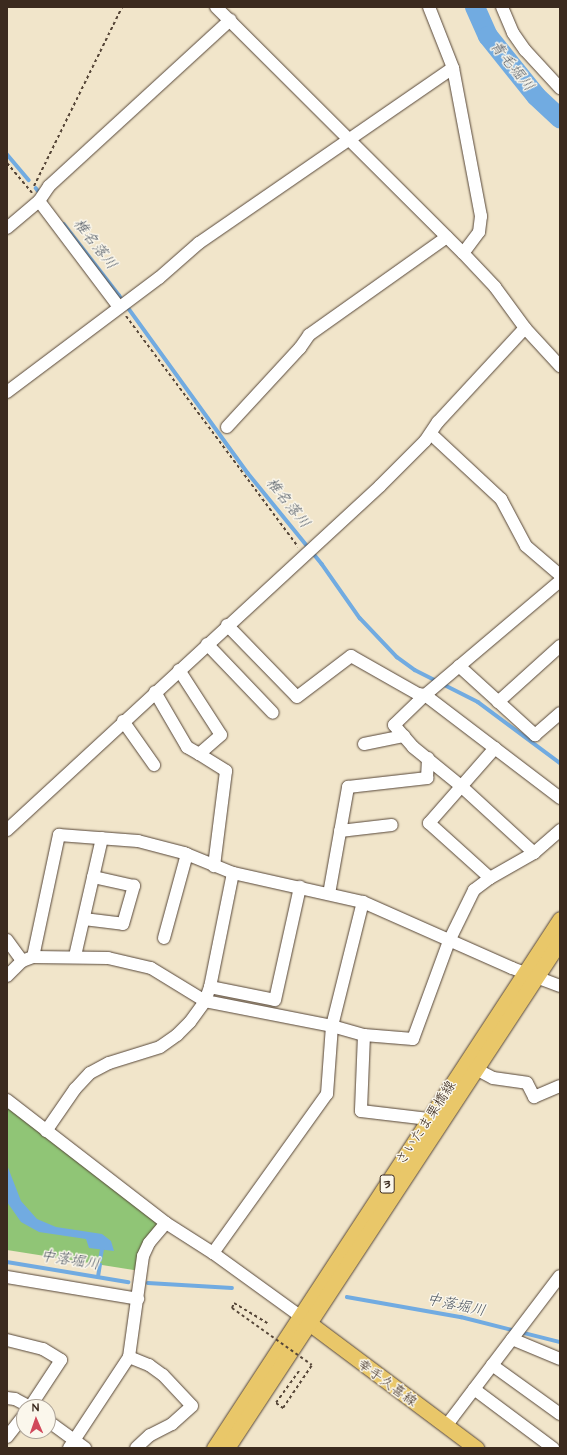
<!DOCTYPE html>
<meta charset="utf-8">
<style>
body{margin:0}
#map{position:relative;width:567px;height:1455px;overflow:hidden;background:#f1e5ca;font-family:"Architects Daughter","Klee One",sans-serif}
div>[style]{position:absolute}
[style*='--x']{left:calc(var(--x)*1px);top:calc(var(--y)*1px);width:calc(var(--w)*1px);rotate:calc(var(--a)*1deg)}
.green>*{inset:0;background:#90c576}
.water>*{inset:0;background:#71abe1}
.stream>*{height:3.5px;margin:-1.75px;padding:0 1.75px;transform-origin:1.75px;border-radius:1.75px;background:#71abe1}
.river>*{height:20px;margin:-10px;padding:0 10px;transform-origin:10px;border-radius:10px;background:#71abe1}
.path>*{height:2px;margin-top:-1px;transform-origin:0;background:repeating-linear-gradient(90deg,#564638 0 3px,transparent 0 6px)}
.roads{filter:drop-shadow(0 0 1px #564638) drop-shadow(0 0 1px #564638)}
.minor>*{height:12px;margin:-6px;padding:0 6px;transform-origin:6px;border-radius:6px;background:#fff}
.major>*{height:15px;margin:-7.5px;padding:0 7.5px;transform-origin:7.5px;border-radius:7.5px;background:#e9c769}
.path-bridge>*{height:2px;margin-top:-1px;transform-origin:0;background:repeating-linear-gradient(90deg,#564638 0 3px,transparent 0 6px)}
span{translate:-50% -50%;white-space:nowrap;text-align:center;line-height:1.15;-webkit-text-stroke:3px #fbf7ec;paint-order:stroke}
.shield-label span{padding:1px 3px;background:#fbf7ec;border:1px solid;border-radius:3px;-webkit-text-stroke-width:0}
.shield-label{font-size:13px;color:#3b2a1e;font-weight:700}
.street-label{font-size:14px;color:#3b2a1e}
.water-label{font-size:15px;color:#4e5762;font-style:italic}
.frame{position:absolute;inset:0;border:8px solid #3b2a1e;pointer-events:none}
.north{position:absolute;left:16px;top:1399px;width:40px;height:40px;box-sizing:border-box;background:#fbf7ec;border:1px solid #aea59a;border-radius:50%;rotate:358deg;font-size:11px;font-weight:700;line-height:16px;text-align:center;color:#3b2a1e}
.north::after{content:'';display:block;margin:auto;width:14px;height:18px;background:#d1495b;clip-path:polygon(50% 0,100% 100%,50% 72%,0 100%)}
</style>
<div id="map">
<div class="green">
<div style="clip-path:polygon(7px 1100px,166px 1223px,140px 1271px,7px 1250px)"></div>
</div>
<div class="water">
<div style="clip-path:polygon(7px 1165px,21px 1201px,37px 1219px,56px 1227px,102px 1234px,111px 1241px,114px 1251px,89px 1248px,86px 1239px,39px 1232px,21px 1222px,7px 1202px)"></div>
</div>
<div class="stream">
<div style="--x:7;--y:154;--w:34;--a:50"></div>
<div style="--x:36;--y:188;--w:5;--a:53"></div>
<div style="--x:64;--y:224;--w:90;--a:52.2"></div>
<div style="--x:119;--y:295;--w:220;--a:54.1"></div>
<div style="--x:248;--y:473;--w:117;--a:50.9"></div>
<div style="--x:322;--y:564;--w:66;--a:54.9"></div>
<div style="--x:360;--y:618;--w:54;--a:46.5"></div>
<div style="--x:397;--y:657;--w:22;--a:36"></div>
<div style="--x:415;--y:670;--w:71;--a:26.9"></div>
<div style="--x:478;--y:702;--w:102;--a:36.6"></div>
<div style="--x:100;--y:1260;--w:10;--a:-79"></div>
<div style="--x:7;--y:1262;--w:123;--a:9.4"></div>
<div style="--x:98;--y:1277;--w:12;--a:-81"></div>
<div style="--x:148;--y:1283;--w:84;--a:3.4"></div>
<div style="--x:347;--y:1297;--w:116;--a:10"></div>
<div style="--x:461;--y:1317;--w:102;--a:14.2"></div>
</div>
<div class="river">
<div style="--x:475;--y:7;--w:32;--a:66"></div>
<div style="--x:488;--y:36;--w:77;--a:51.3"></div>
<div style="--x:536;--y:96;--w:33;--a:43"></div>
</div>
<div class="path">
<div style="--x:7;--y:163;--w:39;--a:50"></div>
<div style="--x:34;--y:186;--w:199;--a:-63.8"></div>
<div style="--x:126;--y:316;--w:288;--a:53.3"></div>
<div style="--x:232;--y:1308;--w:5;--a:-68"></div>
<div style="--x:234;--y:1303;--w:39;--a:31"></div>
<div style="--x:299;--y:1371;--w:39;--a:126"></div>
<div style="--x:276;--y:1403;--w:9;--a:36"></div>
<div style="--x:283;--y:1408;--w:52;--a:-56"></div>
</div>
<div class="roads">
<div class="minor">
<div style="--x:216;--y:7;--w:349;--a:44.9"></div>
<div style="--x:463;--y:253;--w:47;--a:46.7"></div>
<div style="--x:495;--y:287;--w:51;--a:53.8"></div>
<div style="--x:525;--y:328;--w:52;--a:47.4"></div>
<div style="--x:429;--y:7;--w:66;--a:68.5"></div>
<div style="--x:453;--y:68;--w:151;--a:79.3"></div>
<div style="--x:481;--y:216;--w:16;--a:97"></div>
<div style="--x:479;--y:232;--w:26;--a:127"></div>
<div style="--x:502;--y:7;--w:28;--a:67"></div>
<div style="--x:513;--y:33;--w:21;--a:55"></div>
<div style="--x:525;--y:50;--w:52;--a:47.4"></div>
<div style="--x:39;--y:201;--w:133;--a:53"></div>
<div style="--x:7;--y:228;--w:42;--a:-40.2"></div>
<div style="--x:39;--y:201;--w:18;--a:-56"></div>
<div style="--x:49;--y:186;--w:246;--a:-42.5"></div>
<div style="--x:7;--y:392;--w:190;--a:-36.9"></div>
<div style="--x:159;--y:278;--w:53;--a:-41.2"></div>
<div style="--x:199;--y:243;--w:308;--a:-34.6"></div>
<div style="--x:227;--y:427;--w:108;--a:-47.3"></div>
<div style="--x:300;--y:348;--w:16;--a:-55"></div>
<div style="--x:309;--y:335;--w:169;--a:-35.4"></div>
<div style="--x:431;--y:434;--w:96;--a:42.9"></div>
<div style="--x:501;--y:499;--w:53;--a:62"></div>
<div style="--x:526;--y:546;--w:45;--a:40.5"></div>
<div style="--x:560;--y:581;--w:177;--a:139.8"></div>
<div style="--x:425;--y:695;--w:43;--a:135.9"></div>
<div style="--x:394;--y:725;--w:29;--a:49"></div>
<div style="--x:413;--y:747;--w:62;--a:39.1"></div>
<div style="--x:461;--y:786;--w:99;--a:42.5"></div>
<div style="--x:534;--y:853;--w:35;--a:-41"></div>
<div style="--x:227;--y:625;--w:100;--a:45.8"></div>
<div style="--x:297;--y:697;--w:68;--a:-37.2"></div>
<div style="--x:351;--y:656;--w:77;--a:29.6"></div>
<div style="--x:418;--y:694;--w:7;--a:8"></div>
<div style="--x:425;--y:695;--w:170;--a:37.3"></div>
<div style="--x:207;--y:644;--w:95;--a:46.3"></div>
<div style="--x:459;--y:666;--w:103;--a:42.2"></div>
<div style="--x:535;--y:735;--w:33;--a:-41"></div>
<div style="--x:179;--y:670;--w:77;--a:57.1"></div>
<div style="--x:221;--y:735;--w:29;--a:139"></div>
<div style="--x:199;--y:754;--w:32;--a:32"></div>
<div style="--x:226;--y:771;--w:96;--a:97.2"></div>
<div style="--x:155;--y:692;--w:64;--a:59.8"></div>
<div style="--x:187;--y:747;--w:14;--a:30"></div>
<div style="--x:498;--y:702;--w:84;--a:-42.1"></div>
<div style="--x:123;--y:721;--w:54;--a:54.8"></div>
<div style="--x:364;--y:744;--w:41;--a:-11.3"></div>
<div style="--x:495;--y:748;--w:100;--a:131.3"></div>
<div style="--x:429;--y:823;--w:82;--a:42"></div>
<div style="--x:490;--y:878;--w:51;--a:-29.6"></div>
<div style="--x:7;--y:830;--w:507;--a:-42.68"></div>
<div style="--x:380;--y:486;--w:64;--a:-45"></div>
<div style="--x:425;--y:441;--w:23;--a:-56"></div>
<div style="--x:438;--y:422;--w:128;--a:-47.2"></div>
<div style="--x:340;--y:831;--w:52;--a:-6.6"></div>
<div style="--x:329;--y:894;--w:109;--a:-79.9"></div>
<div style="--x:348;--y:787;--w:80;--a:-6.5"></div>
<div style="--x:427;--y:778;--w:20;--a:-87"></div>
<div style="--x:84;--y:919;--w:39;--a:7"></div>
<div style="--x:123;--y:924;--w:40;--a:-74"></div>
<div style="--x:134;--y:886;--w:42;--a:-167.6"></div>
<div style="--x:164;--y:938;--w:87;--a:-74.7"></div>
<div style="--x:7;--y:940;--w:26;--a:54"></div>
<div style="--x:75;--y:956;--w:121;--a:-77.1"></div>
<div style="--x:33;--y:957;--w:125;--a:-78"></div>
<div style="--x:59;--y:835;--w:79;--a:4.3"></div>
<div style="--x:138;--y:841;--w:48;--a:14.6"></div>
<div style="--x:184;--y:853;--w:53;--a:22.2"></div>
<div style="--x:233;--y:873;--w:133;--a:12.6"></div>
<div style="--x:363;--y:902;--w:163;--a:23.9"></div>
<div style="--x:512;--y:968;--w:51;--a:20.6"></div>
<div style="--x:7;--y:976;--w:21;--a:-45"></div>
<div style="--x:22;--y:961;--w:12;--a:-20"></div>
<div style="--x:33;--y:957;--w:75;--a:0.8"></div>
<div style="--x:108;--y:958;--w:44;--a:13.1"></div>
<div style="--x:151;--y:968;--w:63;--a:31.4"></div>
<div style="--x:205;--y:1001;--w:129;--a:11.1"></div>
<div style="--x:332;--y:1026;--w:33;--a:16"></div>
<div style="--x:364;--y:1035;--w:49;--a:4.7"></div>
<div style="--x:413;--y:1039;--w:104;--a:-69.8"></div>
<div style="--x:449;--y:941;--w:57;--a:-63.9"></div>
<div style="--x:474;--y:890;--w:20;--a:-37"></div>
<div style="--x:210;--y:987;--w:66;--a:11.3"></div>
<div style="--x:275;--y:1000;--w:116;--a:-77.5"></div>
<div style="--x:364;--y:1035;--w:76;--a:92.3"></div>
<div style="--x:361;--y:1111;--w:68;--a:6.7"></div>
<div style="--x:476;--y:1069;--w:19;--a:28"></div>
<div style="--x:493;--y:1078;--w:34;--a:8"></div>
<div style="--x:527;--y:1083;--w:16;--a:63"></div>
<div style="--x:534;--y:1097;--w:28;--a:-23"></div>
<div style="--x:7;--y:1100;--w:201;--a:37.7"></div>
<div style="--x:166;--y:1223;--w:56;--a:32.6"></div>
<div style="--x:213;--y:1253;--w:107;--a:35.9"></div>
<div style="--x:46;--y:1131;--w:51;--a:-55.4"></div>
<div style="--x:75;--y:1089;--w:22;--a:-47"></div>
<div style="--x:90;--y:1073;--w:21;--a:-28"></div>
<div style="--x:109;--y:1063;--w:53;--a:-17.4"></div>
<div style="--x:160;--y:1047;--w:21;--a:-35"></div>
<div style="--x:177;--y:1035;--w:18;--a:-45"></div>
<div style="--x:190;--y:1022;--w:26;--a:-54"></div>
<div style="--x:205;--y:1001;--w:15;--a:-70"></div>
<div style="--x:210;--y:987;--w:116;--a:-78.6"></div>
<div style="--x:213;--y:1253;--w:196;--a:-54.4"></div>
<div style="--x:327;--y:1094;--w:68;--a:-85.8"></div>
<div style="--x:332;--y:1026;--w:128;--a:-76"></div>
<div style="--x:7;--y:1277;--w:133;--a:9.5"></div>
<div style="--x:512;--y:1339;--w:52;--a:22.6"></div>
<div style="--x:7;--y:1340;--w:37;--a:14"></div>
<div style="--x:43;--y:1349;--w:21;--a:31"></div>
<div style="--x:61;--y:1360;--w:56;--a:123.4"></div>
<div style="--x:129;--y:1357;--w:22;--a:22"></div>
<div style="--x:149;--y:1365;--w:17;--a:36"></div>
<div style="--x:163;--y:1375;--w:42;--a:46.9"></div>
<div style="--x:192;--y:1406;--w:27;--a:138"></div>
<div style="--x:172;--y:1424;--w:25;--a:153"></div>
<div style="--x:150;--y:1435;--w:19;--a:137"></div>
<div style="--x:492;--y:1365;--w:84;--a:35.8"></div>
<div style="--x:474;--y:1389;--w:99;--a:36.8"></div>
<div style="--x:7;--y:1398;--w:8;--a:7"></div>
<div style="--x:15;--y:1399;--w:17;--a:28"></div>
<div style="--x:48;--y:1421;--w:46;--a:36.1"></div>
<div style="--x:446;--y:1426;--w:188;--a:-52.8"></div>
<div style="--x:7;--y:1437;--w:28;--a:-52"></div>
<div style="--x:69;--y:1448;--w:109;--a:-56.6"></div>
<div style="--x:129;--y:1357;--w:102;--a:-82.1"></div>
<div style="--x:143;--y:1256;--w:14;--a:-65"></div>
<div style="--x:149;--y:1243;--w:26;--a:-50"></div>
</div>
<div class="major">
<div style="--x:301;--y:1317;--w:219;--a:36.8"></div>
<div style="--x:214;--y:1448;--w:632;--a:-56.81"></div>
<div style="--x:227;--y:1448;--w:607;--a:-56.7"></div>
</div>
</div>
<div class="path-bridge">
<div style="--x:232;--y:1308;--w:98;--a:35.5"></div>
</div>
<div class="shield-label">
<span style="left:387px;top:1184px">3</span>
</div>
<div class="street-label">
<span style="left:426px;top:1123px;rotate:-57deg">さいたま栗橋線</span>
<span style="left:387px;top:1383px;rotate:36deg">幸手久喜線</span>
</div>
<div class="water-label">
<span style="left:512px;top:66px;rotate:51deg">青毛堀川</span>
<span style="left:95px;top:244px;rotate:52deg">椎名落川</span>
<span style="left:288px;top:503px;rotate:51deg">椎名落川</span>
<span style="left:70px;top:1260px;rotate:9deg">中落堀川</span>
<span style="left:456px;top:1305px;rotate:12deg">中落堀川</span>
</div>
<div class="frame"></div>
<div class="north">N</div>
</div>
